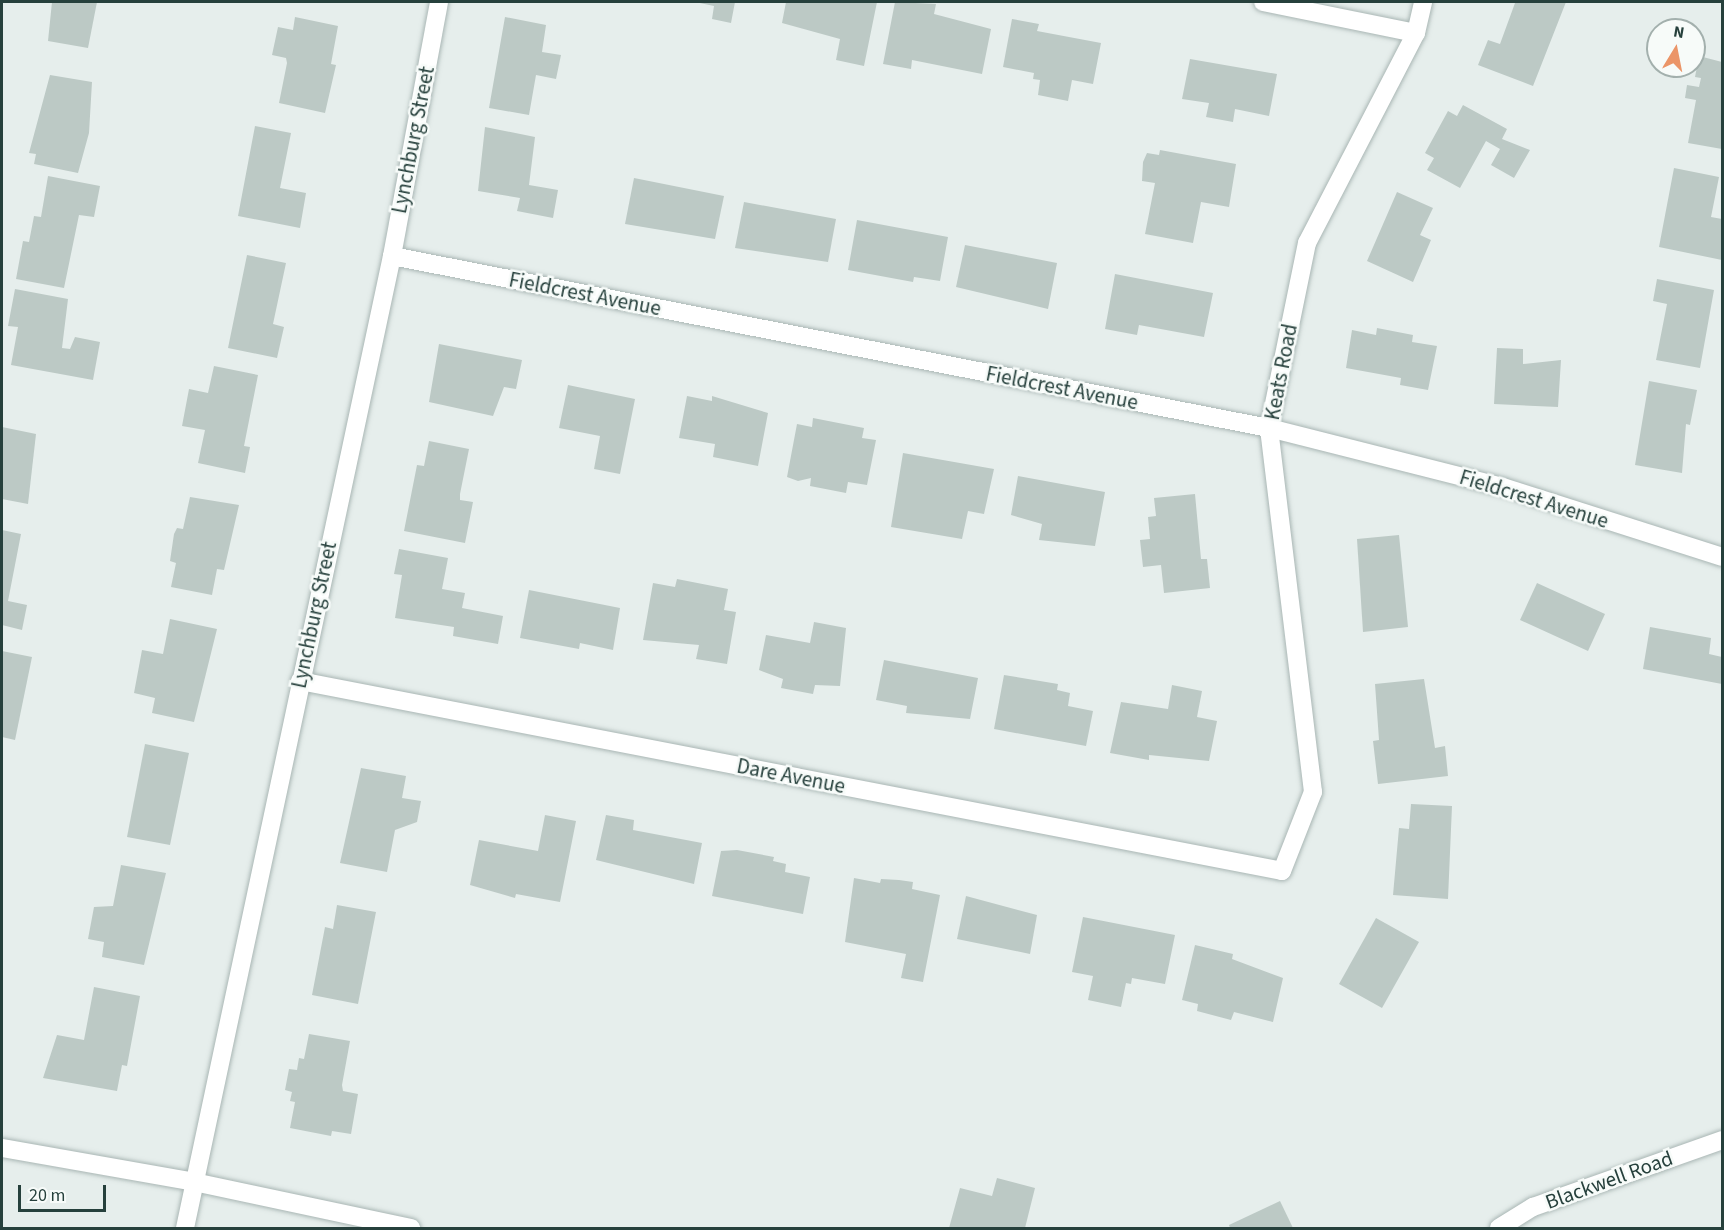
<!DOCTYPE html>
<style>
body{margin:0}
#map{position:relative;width:1724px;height:1230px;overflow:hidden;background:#e6eeec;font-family:"Source Sans 3",sans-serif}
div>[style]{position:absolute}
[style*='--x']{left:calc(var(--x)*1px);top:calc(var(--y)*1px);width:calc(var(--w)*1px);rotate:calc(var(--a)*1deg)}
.building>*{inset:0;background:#bcc9c5}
.roads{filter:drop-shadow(0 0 2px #a9b6b4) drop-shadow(0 0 2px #a9b6b4)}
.minor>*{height:18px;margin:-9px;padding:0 9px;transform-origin:9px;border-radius:9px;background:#fff}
.tertiary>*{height:18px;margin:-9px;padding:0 9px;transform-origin:9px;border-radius:9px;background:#fff}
span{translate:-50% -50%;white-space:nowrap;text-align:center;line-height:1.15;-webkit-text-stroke:5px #f7fbf9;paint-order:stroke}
.street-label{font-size:21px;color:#26403c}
.frame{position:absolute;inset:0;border:3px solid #26403c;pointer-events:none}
.north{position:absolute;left:1646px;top:18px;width:60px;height:60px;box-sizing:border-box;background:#f7fbf9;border:2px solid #a3b0ad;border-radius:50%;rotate:10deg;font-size:16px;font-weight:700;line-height:24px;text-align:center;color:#26403c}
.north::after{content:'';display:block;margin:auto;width:21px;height:27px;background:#eb9568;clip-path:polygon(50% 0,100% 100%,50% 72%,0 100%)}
.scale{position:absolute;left:18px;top:1185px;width:88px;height:27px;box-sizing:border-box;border:3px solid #26403c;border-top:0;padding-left:8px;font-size:18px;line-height:21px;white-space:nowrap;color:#26403c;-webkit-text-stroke:4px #f7fbf9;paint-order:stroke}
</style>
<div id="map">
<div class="building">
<div style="clip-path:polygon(52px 2px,97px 2px,88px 48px,48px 41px)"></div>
<div style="clip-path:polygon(695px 2px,735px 2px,731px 23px,712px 19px,714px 6px)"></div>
<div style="clip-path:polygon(786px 2px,877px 2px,864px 66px,836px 60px,840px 39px,782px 23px)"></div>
<div style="clip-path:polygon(895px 2px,936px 4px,934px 14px,991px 29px,982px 74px,912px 60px,911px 69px,883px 64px)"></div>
<div style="clip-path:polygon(1566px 2px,1533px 86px,1478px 65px,1488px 40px,1500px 44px,1515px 3px)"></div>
<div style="clip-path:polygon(295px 17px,338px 26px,331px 64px,336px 65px,325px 113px,279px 103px,287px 63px,286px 58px,272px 55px,278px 27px,293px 30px)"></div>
<div style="clip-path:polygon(505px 17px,546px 25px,542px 52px,561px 55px,556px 79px,536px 75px,529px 115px,489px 108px)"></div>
<div style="clip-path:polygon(1012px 19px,1039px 24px,1037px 31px,1101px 43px,1093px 84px,1072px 80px,1068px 101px,1038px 95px,1040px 80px,1033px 79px,1034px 73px,1003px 67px)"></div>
<div style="clip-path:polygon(1699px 56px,1722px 62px,1722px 149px,1688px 143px,1696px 100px,1685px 98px,1687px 85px,1699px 87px,1701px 78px,1695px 77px)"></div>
<div style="clip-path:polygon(1190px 59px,1277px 74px,1269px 116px,1235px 109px,1233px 122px,1206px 117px,1209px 103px,1182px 99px)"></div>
<div style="clip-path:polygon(50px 75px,92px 82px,89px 133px,78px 173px,34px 164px,36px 154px,29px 153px)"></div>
<div style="clip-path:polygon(1463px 105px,1507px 129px,1502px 139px,1530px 150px,1514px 178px,1491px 165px,1500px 149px,1486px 141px,1460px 188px,1427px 170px,1434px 158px,1425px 153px,1448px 111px,1457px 116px)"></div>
<div style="clip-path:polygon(255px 126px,291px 133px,280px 188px,306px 193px,300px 228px,238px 216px)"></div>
<div style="clip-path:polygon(485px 127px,535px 137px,529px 185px,558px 190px,553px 218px,517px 211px,520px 198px,478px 191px)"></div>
<div style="clip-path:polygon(1160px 150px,1236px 164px,1229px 207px,1201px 202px,1193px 243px,1145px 234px,1155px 183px,1142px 181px,1143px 162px,1147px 153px,1159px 155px)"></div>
<div style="clip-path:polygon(1674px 168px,1719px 177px,1711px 217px,1722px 219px,1722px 260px,1659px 247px)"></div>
<div style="clip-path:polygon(48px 176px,100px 186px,94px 217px,79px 215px,64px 288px,16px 279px,23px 241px,29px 242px,34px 216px,41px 217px)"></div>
<div style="clip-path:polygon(634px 178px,724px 196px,715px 239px,625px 224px)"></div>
<div style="clip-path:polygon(1397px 192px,1433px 208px,1420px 235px,1431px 240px,1413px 282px,1367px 261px)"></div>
<div style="clip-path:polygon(744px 202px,836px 219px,828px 262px,735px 248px)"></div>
<div style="clip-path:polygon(857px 220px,948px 237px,940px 281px,914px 277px,913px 282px,848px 270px)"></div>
<div style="clip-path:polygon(965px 245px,1057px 263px,1048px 309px,956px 287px)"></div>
<div style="clip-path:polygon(247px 255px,286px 263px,273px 324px,284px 327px,277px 358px,228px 348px)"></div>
<div style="clip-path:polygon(1115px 274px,1213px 293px,1204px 337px,1139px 325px,1137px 335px,1105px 329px)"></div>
<div style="clip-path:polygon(1657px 279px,1714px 290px,1700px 368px,1656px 360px,1667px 304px,1653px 301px)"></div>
<div style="clip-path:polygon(15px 289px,68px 299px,62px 348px,70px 349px,75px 337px,100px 342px,93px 380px,11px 365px,18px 327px,8px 326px)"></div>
<div style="clip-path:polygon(1377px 328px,1413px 335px,1412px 342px,1437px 346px,1428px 390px,1400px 385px,1401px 378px,1346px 368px,1352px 330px,1376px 335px)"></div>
<div style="clip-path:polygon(439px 344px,522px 360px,516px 389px,504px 387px,493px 416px,429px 402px)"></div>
<div style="clip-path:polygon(1497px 348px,1523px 349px,1523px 364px,1561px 360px,1558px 407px,1494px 404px)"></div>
<div style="clip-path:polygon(214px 366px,258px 375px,244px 446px,250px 447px,245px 473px,198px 463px,205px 430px,182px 426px,189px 389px,208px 393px)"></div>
<div style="clip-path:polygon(1649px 381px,1697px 390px,1690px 425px,1686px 424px,1682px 473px,1635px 465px)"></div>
<div style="clip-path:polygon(568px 385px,635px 399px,620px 474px,594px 469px,600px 436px,559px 428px)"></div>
<div style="clip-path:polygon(687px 396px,712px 401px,712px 396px,768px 413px,758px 466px,713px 457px,715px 444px,679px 438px)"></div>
<div style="clip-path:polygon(813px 418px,864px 428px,862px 438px,876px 440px,867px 485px,848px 482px,846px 493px,810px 486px,811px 478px,798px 481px,787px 477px,797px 424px,812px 427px)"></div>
<div style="clip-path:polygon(2px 427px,36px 434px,28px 504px,2px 499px)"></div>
<div style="clip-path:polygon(429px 441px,469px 449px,460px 494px,460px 500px,473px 502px,465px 543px,404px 531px,417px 465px,424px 466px)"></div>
<div style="clip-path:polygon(903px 453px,994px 469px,984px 514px,968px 511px,962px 539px,891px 527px)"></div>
<div style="clip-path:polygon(1018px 476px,1105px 492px,1095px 546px,1039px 540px,1042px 524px,1011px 515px)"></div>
<div style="clip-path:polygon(1195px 494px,1201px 559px,1207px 559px,1210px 588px,1164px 593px,1161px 565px,1143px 567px,1140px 540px,1150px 539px,1148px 517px,1156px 516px,1154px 498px)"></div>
<div style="clip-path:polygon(190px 497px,239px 505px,224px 570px,217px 569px,212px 595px,171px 587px,176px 563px,170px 561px,174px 534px,177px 528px,183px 529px)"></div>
<div style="clip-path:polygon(2px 530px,21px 534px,8px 601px,27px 605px,22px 630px,2px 625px)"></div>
<div style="clip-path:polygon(1399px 535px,1408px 627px,1363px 632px,1357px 539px)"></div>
<div style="clip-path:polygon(399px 549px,448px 558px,442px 589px,465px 593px,462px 608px,503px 616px,498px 644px,453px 636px,454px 627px,395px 618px,402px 575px,394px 574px)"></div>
<div style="clip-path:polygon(677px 579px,728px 589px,724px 610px,736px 612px,727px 664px,696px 659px,699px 645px,643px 640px,653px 583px,675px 587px)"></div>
<div style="clip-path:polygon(1537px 583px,1605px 614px,1588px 651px,1520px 620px)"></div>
<div style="clip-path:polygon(529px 590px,620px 608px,613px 650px,580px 643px,579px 649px,520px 638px)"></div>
<div style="clip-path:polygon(170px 619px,217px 629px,194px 722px,152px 713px,155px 698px,134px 693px,142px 650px,163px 654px)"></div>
<div style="clip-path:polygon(814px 622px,846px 628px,840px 686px,815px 685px,813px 694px,781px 688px,783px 679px,759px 670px,766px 635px,810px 643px)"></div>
<div style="clip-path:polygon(1650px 627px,1711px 638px,1709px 654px,1722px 657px,1722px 684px,1643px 669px)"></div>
<div style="clip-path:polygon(2px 651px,32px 657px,15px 740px,2px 737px)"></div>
<div style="clip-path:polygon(884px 660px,978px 678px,970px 719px,906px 713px,907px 706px,876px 700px)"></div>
<div style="clip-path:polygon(1004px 675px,1058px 684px,1057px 690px,1070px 693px,1068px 706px,1093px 711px,1086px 746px,994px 729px)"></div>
<div style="clip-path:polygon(1424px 679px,1435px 748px,1445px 746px,1448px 776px,1378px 784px,1373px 741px,1379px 740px,1375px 684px)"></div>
<div style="clip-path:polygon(1172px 685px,1202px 691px,1197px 717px,1217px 721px,1209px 761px,1149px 755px,1149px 760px,1110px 753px,1121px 702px,1168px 709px)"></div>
<div style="clip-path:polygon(145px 744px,189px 753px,170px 845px,127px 837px)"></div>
<div style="clip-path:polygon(361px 768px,406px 776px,402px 798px,421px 801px,417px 822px,395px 830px,387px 872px,340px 863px)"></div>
<div style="clip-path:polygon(1411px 804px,1452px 806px,1448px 899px,1393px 895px,1399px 828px,1409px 829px)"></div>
<div style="clip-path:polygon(545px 815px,576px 821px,560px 902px,516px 894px,515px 898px,470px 885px,479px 840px,538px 851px)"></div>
<div style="clip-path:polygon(606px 815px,634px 820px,633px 830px,702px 843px,694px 884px,596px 860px)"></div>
<div style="clip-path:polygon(737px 850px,774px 857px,773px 861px,786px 864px,785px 872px,810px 877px,803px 914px,712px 896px,721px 851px)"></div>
<div style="clip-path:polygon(121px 865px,166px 873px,144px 965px,102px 957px,104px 942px,88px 939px,94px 907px,113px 906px)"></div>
<div style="clip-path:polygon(854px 878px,880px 883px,881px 879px,899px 880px,913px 882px,912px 889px,940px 895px,923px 982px,901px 978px,906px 954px,845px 942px)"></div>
<div style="clip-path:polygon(966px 896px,1037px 915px,1030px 954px,957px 939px)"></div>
<div style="clip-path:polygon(337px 905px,376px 912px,358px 1004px,312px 995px,325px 927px,333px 929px)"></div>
<div style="clip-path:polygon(1083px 917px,1175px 935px,1165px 984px,1132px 978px,1131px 984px,1126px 983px,1121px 1007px,1088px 1000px,1093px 976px,1072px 972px)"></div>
<div style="clip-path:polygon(1376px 918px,1419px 942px,1382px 1008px,1339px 984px)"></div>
<div style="clip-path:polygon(1195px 945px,1233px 954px,1232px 959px,1283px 978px,1273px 1022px,1234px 1012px,1231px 1020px,1197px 1011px,1198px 1004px,1182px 1000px)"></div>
<div style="clip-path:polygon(94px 987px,140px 996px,127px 1066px,122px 1065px,117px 1091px,43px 1078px,57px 1035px,84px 1040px)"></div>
<div style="clip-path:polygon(309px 1034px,350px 1041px,342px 1085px,343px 1091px,358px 1094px,351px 1134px,332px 1131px,331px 1136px,290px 1128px,295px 1102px,290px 1101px,292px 1092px,285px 1090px,289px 1069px,297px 1070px,299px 1058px,304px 1059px)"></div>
<div style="clip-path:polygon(997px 1178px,1035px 1188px,1025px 1228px,949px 1228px,960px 1188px,992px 1196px)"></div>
<div style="clip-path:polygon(1280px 1201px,1293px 1228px,1230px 1228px,1229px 1225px)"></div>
</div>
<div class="roads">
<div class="minor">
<div style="--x:1263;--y:2;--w:156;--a:11.5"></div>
<div style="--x:392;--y:256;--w:894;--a:11.1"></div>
<div style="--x:1269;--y:428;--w:241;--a:14.2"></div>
<div style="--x:1503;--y:487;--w:230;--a:17.7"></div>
<div style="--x:300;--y:681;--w:1000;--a:10.95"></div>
<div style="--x:1282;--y:871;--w:85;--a:-68.6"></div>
<div style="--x:1313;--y:792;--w:367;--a:-96.9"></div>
<div style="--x:1269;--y:428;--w:189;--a:-78.4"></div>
<div style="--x:1307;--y:243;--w:237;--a:-62.6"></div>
<div style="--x:1416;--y:33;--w:32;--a:-77"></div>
<div style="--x:2;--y:1148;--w:195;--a:10"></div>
<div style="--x:194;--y:1182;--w:222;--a:12"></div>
<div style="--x:1499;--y:1228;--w:40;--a:-32"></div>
<div style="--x:1533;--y:1207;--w:201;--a:-19.5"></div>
</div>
<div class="tertiary">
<div style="--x:185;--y:1228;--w:994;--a:-77.98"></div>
<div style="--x:392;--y:256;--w:258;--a:-79.5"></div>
</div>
</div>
<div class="street-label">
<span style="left:413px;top:140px;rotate:-79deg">Lynchburg Street</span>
<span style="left:585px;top:294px;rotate:11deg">Fieldcrest Avenue</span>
<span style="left:1281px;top:372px;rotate:-79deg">Keats Road</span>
<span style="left:1062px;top:388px;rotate:11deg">Fieldcrest Avenue</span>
<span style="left:1534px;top:499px;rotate:17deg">Fieldcrest Avenue</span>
<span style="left:314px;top:615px;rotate:-78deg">Lynchburg Street</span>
<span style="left:791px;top:776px;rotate:11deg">Dare Avenue</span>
<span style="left:1609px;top:1180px;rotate:-20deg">Blackwell Road</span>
</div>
<div class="frame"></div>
<div class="north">N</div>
<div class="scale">20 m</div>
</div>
